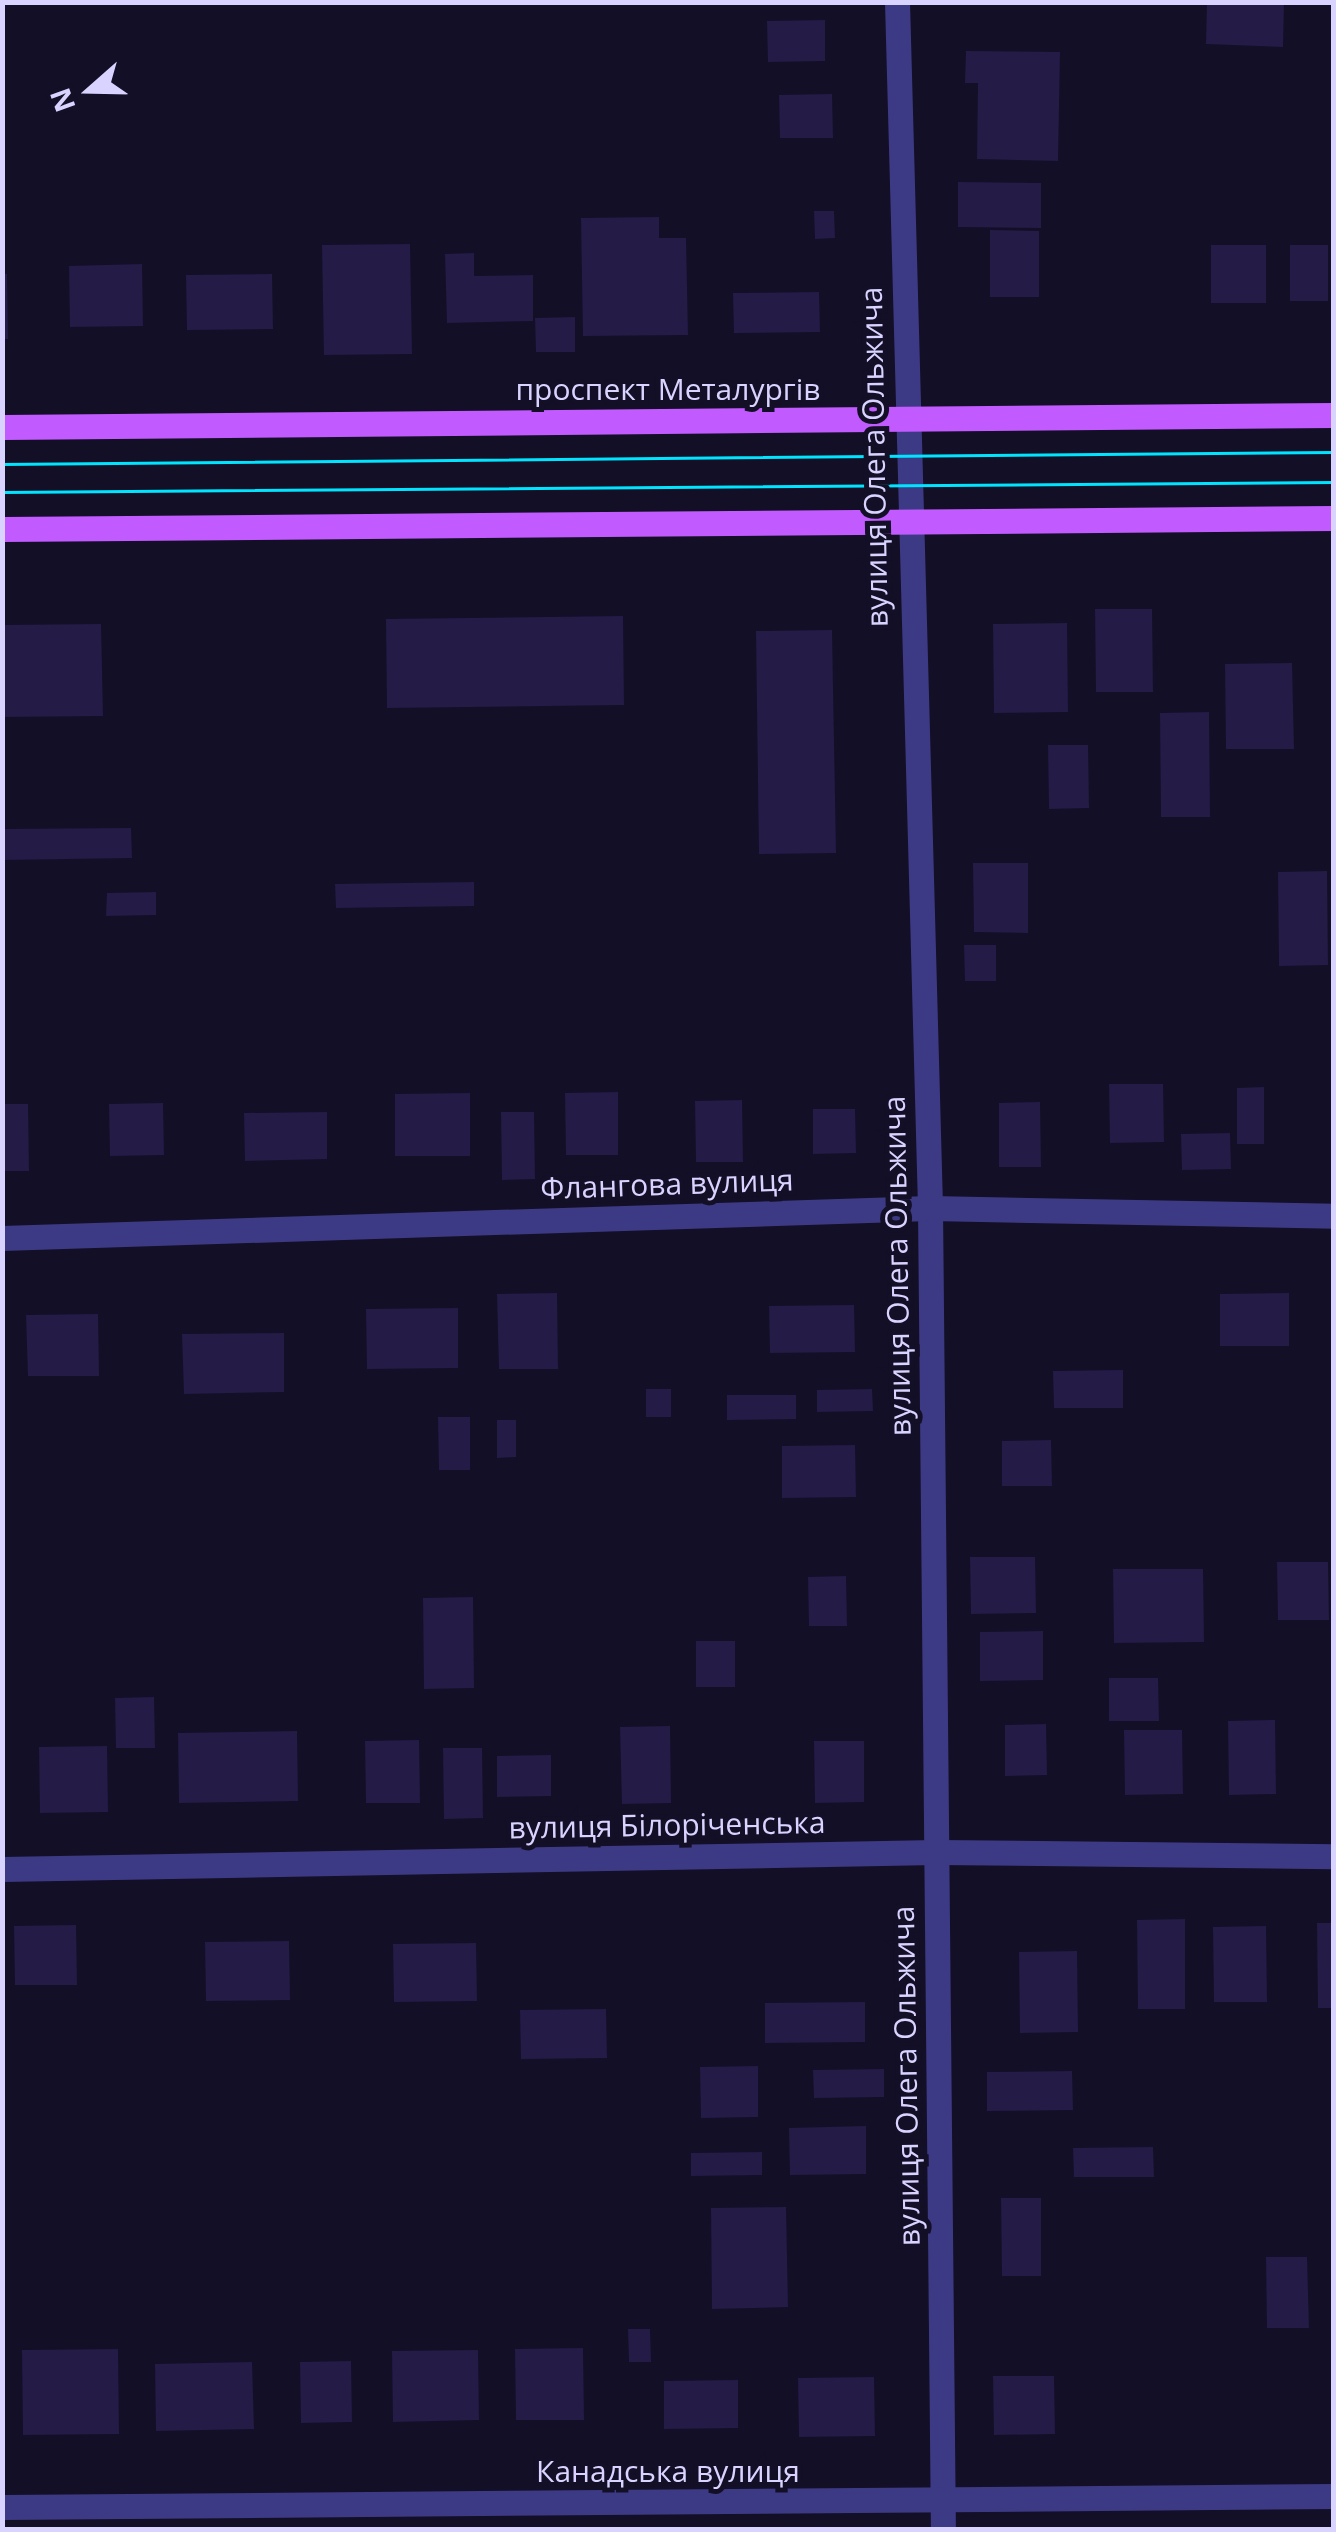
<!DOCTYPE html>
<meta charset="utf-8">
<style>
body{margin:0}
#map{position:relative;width:1336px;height:2532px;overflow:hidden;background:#130f26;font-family:"Open Sans",sans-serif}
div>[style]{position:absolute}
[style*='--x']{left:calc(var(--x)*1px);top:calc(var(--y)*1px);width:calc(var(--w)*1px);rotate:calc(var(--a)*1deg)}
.building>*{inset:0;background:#241b47}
.minor>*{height:25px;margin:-12.5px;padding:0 12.5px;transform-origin:12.5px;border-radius:12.5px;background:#3d3a85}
.major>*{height:25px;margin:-12.5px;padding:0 12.5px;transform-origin:12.5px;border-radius:12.5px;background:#c25bff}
.tram>*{height:2.5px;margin:-1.25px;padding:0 1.25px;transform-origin:1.25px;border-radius:1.25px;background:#00e5ff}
span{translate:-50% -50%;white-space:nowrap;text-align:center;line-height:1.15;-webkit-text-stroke:10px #130f26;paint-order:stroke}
.street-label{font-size:30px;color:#d9d4ff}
.frame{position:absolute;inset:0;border:5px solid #d9d4ff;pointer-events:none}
.north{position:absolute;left:40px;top:40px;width:100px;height:100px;-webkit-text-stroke:8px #130f26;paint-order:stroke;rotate:250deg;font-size:28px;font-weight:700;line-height:40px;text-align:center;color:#d9d4ff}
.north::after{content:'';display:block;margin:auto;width:35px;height:45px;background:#d9d4ff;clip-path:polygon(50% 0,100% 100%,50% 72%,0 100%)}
</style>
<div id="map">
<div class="building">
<div style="clip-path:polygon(1207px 2px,1284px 2px,1283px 47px,1206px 44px)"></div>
<div style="clip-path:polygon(825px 20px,825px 61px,768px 62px,767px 21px)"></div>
<div style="clip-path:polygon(966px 51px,1060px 52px,1058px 161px,977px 159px,978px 83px,965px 83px)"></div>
<div style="clip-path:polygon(832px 94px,833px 138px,780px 138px,779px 95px)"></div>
<div style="clip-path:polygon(958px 182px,1041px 183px,1041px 228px,958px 227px)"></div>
<div style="clip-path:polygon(814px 211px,834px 211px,835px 238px,815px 239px)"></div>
<div style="clip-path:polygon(659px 217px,659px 238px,686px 238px,688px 335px,583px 336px,581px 218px)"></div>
<div style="clip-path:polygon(990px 230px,1039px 231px,1039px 297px,990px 297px)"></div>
<div style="clip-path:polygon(410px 244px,412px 354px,324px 355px,322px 245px)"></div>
<div style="clip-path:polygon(1211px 245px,1266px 245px,1266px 303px,1211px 303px)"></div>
<div style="clip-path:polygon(1290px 245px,1328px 245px,1328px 301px,1290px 301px)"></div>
<div style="clip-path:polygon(474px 253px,474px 276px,533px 275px,533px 321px,447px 323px,445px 254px)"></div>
<div style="clip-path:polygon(142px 264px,143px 326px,70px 327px,69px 266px)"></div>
<div style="clip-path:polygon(2px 274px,7px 274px,8px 339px,2px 339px)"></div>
<div style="clip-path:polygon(272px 274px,273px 329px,187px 330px,186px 275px)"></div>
<div style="clip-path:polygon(819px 292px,820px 332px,734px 333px,733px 293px)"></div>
<div style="clip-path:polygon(575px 317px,575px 352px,536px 352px,535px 318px)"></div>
<div style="clip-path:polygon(1095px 609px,1152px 609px,1153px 692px,1096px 692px)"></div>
<div style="clip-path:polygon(623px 616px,624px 705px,387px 708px,386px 619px)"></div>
<div style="clip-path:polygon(1067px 623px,1068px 712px,994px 713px,993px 624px)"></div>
<div style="clip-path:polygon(101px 624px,103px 716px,2px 717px,2px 625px)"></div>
<div style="clip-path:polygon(832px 630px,836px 853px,759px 854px,756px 631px)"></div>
<div style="clip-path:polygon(1292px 663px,1294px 749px,1226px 749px,1225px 664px)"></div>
<div style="clip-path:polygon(1209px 712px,1210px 817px,1161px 817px,1160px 713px)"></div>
<div style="clip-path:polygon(1048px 745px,1088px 745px,1089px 808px,1049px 809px)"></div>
<div style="clip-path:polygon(131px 828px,132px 858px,2px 860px,2px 829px)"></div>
<div style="clip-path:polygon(973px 863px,1028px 863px,1028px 933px,974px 932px)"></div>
<div style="clip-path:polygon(1327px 871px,1328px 965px,1279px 966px,1278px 872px)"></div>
<div style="clip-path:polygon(474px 882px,474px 906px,336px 908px,335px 884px)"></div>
<div style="clip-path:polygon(156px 892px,156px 915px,106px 916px,107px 893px)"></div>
<div style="clip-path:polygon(964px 945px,996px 945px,996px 981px,965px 981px)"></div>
<div style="clip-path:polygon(1109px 1084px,1163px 1084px,1164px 1142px,1110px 1143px)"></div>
<div style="clip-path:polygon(1264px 1087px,1264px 1144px,1237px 1144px,1237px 1088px)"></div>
<div style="clip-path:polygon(618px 1092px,618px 1155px,566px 1155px,565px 1093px)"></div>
<div style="clip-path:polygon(470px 1093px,470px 1156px,395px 1156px,395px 1094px)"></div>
<div style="clip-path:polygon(742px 1100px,743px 1162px,696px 1162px,695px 1101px)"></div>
<div style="clip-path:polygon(1040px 1102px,1041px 1167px,999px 1167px,999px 1103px)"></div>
<div style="clip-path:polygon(163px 1103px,164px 1155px,110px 1156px,109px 1104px)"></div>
<div style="clip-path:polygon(3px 1104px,28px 1104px,29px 1171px,3px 1171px)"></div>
<div style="clip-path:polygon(813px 1109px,855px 1109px,856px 1153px,813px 1154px)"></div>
<div style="clip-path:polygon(327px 1112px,327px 1159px,245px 1161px,244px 1113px)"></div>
<div style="clip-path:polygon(501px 1112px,534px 1112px,535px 1179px,502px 1180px)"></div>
<div style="clip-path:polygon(1230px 1133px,1231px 1169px,1182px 1170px,1181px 1134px)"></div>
<div style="clip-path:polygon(557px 1293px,558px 1369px,499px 1369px,497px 1294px)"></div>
<div style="clip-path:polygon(1289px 1293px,1289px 1346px,1220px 1346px,1220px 1294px)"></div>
<div style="clip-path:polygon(854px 1305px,855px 1352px,770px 1353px,769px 1306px)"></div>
<div style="clip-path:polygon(458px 1308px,458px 1368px,367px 1369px,366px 1309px)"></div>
<div style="clip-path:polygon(98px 1314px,99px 1376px,28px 1376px,26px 1315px)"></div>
<div style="clip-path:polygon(284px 1333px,284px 1392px,184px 1394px,182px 1334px)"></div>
<div style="clip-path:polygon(1123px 1370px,1123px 1408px,1054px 1408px,1053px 1371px)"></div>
<div style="clip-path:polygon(646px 1389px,671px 1389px,671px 1417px,646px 1417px)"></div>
<div style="clip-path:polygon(872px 1389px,873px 1411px,817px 1412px,817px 1390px)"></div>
<div style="clip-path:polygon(727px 1395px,796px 1395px,796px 1419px,727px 1420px)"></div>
<div style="clip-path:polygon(438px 1417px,470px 1417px,470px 1470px,439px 1470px)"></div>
<div style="clip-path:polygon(497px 1420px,516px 1420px,516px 1457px,497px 1458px)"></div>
<div style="clip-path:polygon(1051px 1440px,1052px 1486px,1002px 1486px,1002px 1441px)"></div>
<div style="clip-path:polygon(855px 1445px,856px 1497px,782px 1498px,782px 1446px)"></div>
<div style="clip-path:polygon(970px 1557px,1035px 1557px,1036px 1613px,971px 1614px)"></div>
<div style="clip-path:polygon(1277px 1562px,1328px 1562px,1329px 1620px,1278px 1620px)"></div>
<div style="clip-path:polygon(1113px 1569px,1203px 1569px,1204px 1642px,1114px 1643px)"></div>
<div style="clip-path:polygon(846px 1576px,847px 1626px,809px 1626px,808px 1577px)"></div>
<div style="clip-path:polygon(473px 1597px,474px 1688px,424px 1689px,423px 1598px)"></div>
<div style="clip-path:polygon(1043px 1631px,1043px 1680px,980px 1681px,980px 1632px)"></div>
<div style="clip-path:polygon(696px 1641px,735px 1641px,735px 1687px,696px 1687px)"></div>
<div style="clip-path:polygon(1109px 1678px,1158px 1678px,1159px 1721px,1109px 1721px)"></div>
<div style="clip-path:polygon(154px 1697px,155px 1748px,116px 1748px,115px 1698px)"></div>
<div style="clip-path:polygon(1275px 1720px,1276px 1794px,1229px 1795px,1228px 1721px)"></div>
<div style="clip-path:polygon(1046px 1724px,1047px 1775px,1005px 1776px,1005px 1725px)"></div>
<div style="clip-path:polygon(670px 1726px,671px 1803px,622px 1804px,620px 1727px)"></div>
<div style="clip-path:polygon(1124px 1730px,1182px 1730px,1183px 1794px,1125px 1795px)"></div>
<div style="clip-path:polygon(297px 1731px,298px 1801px,179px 1803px,178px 1733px)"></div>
<div style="clip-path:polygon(419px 1740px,420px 1803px,366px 1803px,365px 1741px)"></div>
<div style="clip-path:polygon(814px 1741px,864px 1741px,864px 1802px,815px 1803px)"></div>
<div style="clip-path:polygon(107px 1746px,108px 1812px,40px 1813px,39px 1747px)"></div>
<div style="clip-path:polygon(443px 1748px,482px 1748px,483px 1818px,444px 1819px)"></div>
<div style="clip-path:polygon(551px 1755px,551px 1796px,497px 1797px,497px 1756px)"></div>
<div style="clip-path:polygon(1185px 1919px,1185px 2009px,1138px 2009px,1137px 1920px)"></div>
<div style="clip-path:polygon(1317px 1923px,1334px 1923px,1334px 2008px,1318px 2008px)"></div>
<div style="clip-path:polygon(76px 1925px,77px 1985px,15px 1985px,14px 1926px)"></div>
<div style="clip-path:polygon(1266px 1926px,1267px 2002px,1214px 2002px,1213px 1927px)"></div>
<div style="clip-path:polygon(289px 1941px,290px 2000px,206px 2001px,205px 1942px)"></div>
<div style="clip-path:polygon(476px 1943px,477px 2001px,394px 2002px,393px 1944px)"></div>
<div style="clip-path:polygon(1077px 1951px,1078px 2032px,1020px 2033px,1019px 1952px)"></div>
<div style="clip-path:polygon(865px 2002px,865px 2042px,765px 2043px,765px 2003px)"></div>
<div style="clip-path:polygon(606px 2009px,607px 2058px,521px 2059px,520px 2010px)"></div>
<div style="clip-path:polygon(758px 2066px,758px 2117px,701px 2118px,700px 2067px)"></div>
<div style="clip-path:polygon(884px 2069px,884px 2097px,814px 2098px,813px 2070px)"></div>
<div style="clip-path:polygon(1072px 2071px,1073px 2110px,987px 2111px,987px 2072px)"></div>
<div style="clip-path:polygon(866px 2126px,866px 2174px,790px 2175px,789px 2128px)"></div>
<div style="clip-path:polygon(1153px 2147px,1154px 2177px,1074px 2177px,1073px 2148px)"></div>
<div style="clip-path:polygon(762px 2152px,762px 2175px,691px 2176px,691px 2153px)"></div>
<div style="clip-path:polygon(1001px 2198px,1041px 2198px,1041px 2276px,1002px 2276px)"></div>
<div style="clip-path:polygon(786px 2207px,788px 2307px,712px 2309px,711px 2208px)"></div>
<div style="clip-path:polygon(1266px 2257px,1307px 2257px,1309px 2328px,1267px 2328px)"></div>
<div style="clip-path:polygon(628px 2329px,650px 2329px,651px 2362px,629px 2362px)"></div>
<div style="clip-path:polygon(583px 2348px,584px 2420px,516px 2420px,515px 2349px)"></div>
<div style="clip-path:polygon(118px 2349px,119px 2434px,23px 2435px,22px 2350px)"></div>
<div style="clip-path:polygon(478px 2350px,479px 2420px,393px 2422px,392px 2351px)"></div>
<div style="clip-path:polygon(351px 2361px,352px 2422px,301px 2423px,300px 2362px)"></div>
<div style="clip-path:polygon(252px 2362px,254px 2429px,156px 2431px,155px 2364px)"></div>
<div style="clip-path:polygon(993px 2376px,1054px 2376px,1055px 2434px,994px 2435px)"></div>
<div style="clip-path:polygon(874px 2377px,875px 2436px,799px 2437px,798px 2378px)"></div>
<div style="clip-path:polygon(738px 2380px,738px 2428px,664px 2429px,664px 2381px)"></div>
</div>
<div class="minor">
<div style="--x:897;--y:2;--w:1206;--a:88.43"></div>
<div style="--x:930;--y:1208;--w:1322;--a:89.44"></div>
<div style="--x:2;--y:1238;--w:928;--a:-1.85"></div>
<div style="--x:930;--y:1208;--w:404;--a:1.1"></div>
<div style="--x:2;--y:1869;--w:934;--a:-1.04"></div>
<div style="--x:936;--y:1852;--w:398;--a:0.6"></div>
<div style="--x:2;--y:2507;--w:1332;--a:-0.47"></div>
</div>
<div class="major">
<div style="--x:2;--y:427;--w:1332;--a:-0.52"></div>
<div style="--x:2;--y:529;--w:1332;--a:-0.47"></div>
</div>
<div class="tram">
<div style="--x:2;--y:464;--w:1332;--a:-0.52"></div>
<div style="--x:2;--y:492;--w:1332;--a:-0.43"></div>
</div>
<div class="street-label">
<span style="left:668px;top:389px">проспект Металургів</span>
<span style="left:874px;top:457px;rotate:-91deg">вулиця Олега Ольжича</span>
<span style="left:667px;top:1184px;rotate:-2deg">Флангова вулиця</span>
<span style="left:897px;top:1266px;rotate:-91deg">вулиця Олега Ольжича</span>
<span style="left:667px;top:1825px;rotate:-1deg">вулиця Білоріченська</span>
<span style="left:906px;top:2076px;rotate:-91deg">вулиця Олега Ольжича</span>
<span style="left:668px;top:2471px">Канадська вулиця</span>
</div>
<div class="frame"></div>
<div class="north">N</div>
</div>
